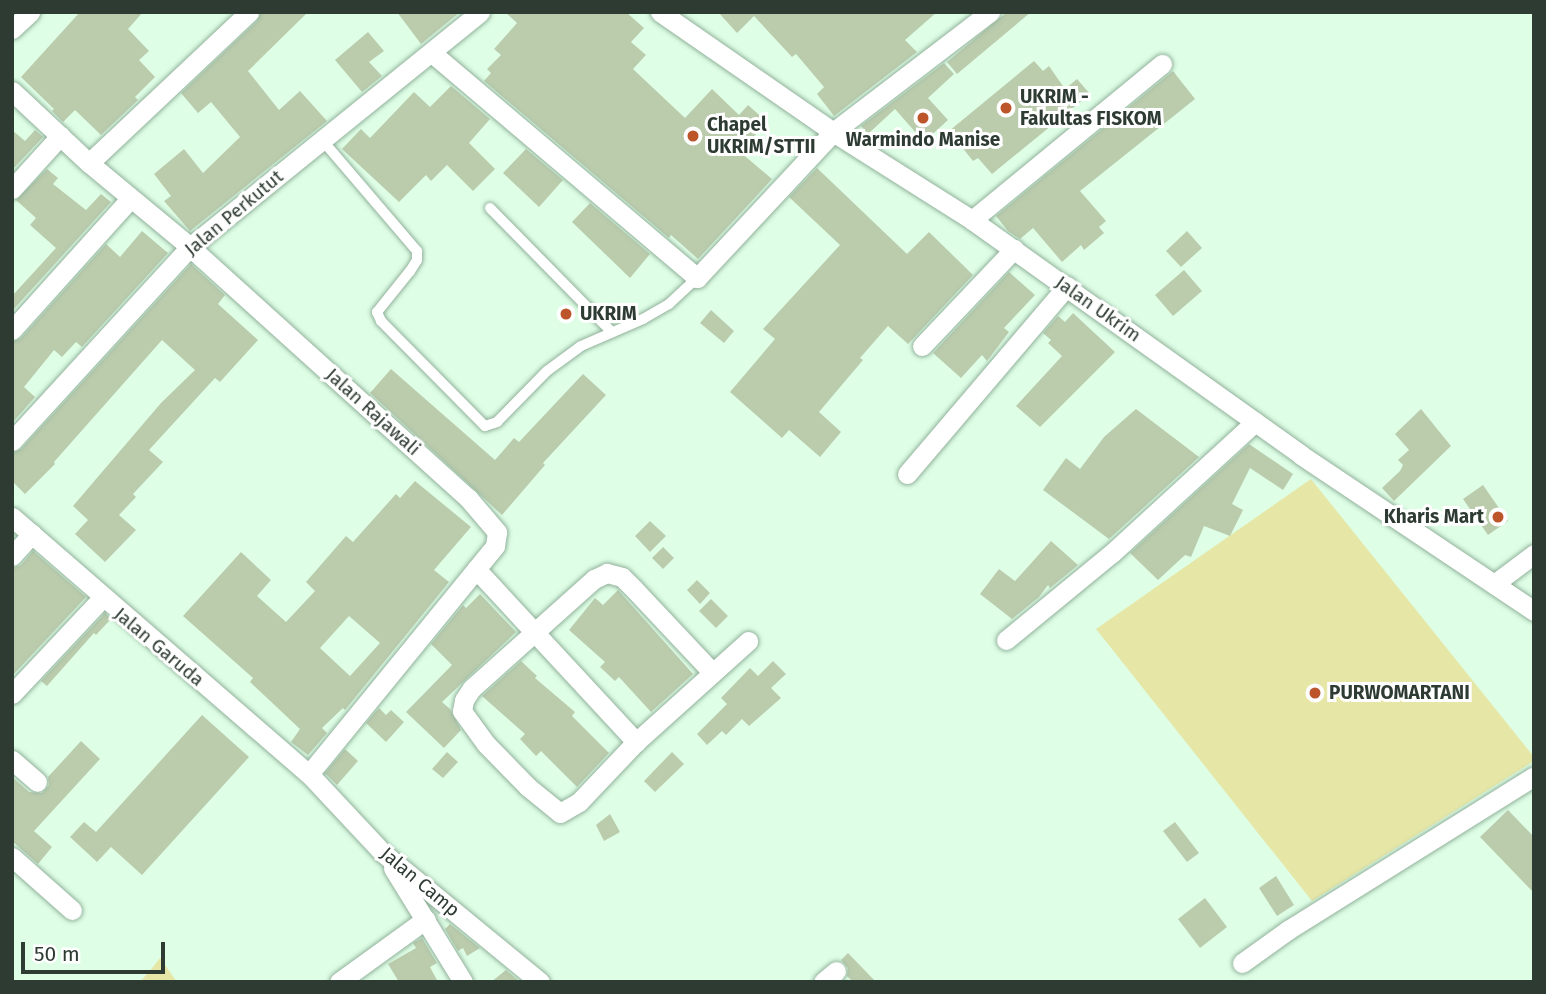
<!DOCTYPE html>
<style>
body{margin:0}
#map{position:relative;width:1546px;height:994px;overflow:hidden;background:#defee6;font-family:"Fira Sans",sans-serif}
div>[style]{position:absolute}
[style*='--x']{left:calc(var(--x)*1px);top:calc(var(--y)*1px);width:calc(var(--w)*1px);rotate:calc(var(--a)*1deg)}
.green>*{inset:0;background:#e6e7a7}
.building>*{inset:0;background:#bbccad}
.roads{filter:drop-shadow(0 0 2px #92b19b) drop-shadow(0 0 2px #92b19b)}
.service>*{height:10px;margin:-5px;padding:0 5px;transform-origin:5px;border-radius:5px;background:#fff}
.minor>*{height:19px;margin:-9.5px;padding:0 9.5px;transform-origin:9.5px;border-radius:9.5px;background:#fff}
.dots>*{width:19px;height:19px;translate:-50% -50%;box-sizing:border-box;border:4px solid #fff;border-radius:50%}
span{translate:-50% -50%;white-space:nowrap;text-align:center;line-height:1.15;-webkit-text-stroke:6px #fff;paint-order:stroke}
.poi-label{font-size:19px;color:#2e3b32;font-weight:700}
.left{translate:0 -50%;text-align:left}
.right{translate:-100% -50%;text-align:right}
.street-label{font-size:19px;color:#2e3b32}
.frame{position:absolute;inset:0;border:14px solid #2e3b32;pointer-events:none}
.scale{position:absolute;left:21px;top:942px;width:144px;height:32px;box-sizing:border-box;border:4px solid #2e3b32;border-top:0;padding-left:9px;font-size:21px;line-height:24px;white-space:nowrap;color:#2e3b32;-webkit-text-stroke:5px #fff;paint-order:stroke}
</style>
<div id="map">
<div class="green">
<div style="clip-path:polygon(1311px 479px,1534px 757px,1534px 761px,1312px 901px,1096px 629px)"></div>
<div style="clip-path:polygon(160px 958px,177px 982px,140px 982px,153px 967px)"></div>
</div>
<div class="building">
<div style="clip-path:polygon(80px 12px,143px 12px,128px 29px,149px 51px,139px 60px,155px 77px,135px 97px,138px 100px,101px 135px,75px 110px,63px 122px,52px 111px,54px 109px,21px 77px)"></div>
<div style="clip-path:polygon(261px 12px,308px 12px,248px 71px,279px 110px,300px 91px,327px 121px,190px 231px,164px 201px,171px 196px,154px 174px,184px 149px,203px 173px,240px 137px,211px 102px,198px 113px,181px 93px,257px 21px)"></div>
<div style="clip-path:polygon(397px 12px,460px 12px,421px 44px)"></div>
<div style="clip-path:polygon(505px 12px,626px 12px,644px 28px,631px 42px,646px 55px,633px 69px,685px 118px,712px 89px,739px 115px,748px 105px,767px 122px,740px 152px,772px 179px,698px 259px,671px 235px,669px 238px,484px 81px,491px 73px,487px 69px,501px 55px,494px 49px,517px 23px)"></div>
<div style="clip-path:polygon(718px 12px,937px 12px,905px 40px,917px 52px,834px 116px,817px 94px,824px 87px,796px 54px,792px 57px,754px 16px,737px 33px)"></div>
<div style="clip-path:polygon(1007px 12px,1031px 12px,957px 74px,947px 62px)"></div>
<div style="clip-path:polygon(368px 32px,384px 51px,369px 62px,382px 76px,362px 92px,335px 60px)"></div>
<div style="clip-path:polygon(1034px 61px,1043px 71px,1049px 66px,1065px 89px,1077px 79px,1090px 94px,992px 174px,978px 158px,973px 161px,949px 131px)"></div>
<div style="clip-path:polygon(944px 63px,954px 74px,928px 98px,948px 120px,924px 142px,895px 109px,868px 134px,861px 126px)"></div>
<div style="clip-path:polygon(1173px 71px,1195px 99px,1080px 191px,1106px 221px,1099px 227px,1104px 233px,1084px 250px,1081px 245px,1062px 262px,1033px 228px,1020px 239px,1008px 231px,996px 216px)"></div>
<div style="clip-path:polygon(451px 86px,490px 119px,469px 143px,495px 169px,473px 191px,447px 165px,431px 181px,426px 175px,399px 202px,342px 149px,361px 129px,370px 138px,414px 92px,430px 107px)"></div>
<div style="clip-path:polygon(12px 130px,25px 141px,35px 130px,43px 137px,12px 170px)"></div>
<div style="clip-path:polygon(526px 149px,563px 180px,539px 207px,503px 173px)"></div>
<div style="clip-path:polygon(817px 168px,907px 254px,929px 232px,973px 275px,908px 344px,888px 326px,860px 358px,863px 360px,819px 412px,841px 432px,820px 457px,789px 430px,782px 438px,730px 392px,775px 339px,763px 329px,840px 245px,789px 197px)"></div>
<div style="clip-path:polygon(47px 169px,58px 178px,53px 184px,86px 210px,101px 194px,111px 202px,12px 311px,12px 296px,56px 248px,30px 225px,36px 218px,16px 200px)"></div>
<div style="clip-path:polygon(590px 203px,650px 254px,630px 278px,572px 222px)"></div>
<div style="clip-path:polygon(142px 231px,168px 253px,82px 347px,76px 342px,62px 357px,54px 350px,24px 387px,35px 397px,12px 423px,12px 342px,21px 338px,106px 244px,120px 257px)"></div>
<div style="clip-path:polygon(1187px 231px,1202px 248px,1181px 267px,1166px 251px)"></div>
<div style="clip-path:polygon(191px 264px,225px 295px,218px 304px,258px 340px,220px 382px,215px 378px,149px 450px,163px 462px,133px 494px,136px 497px,119px 515px,136px 530px,105px 562px,75px 534px,88px 520px,73px 506px,161px 403px,195px 370px,162px 340px,54px 462px,55px 464px,25px 494px,12px 481px,12px 453px,21px 449px)"></div>
<div style="clip-path:polygon(1184px 270px,1202px 291px,1173px 316px,1155px 295px)"></div>
<div style="clip-path:polygon(1009px 272px,1035px 295px,1004px 328px,1009px 332px,987px 361px,982px 355px,961px 378px,933px 353px)"></div>
<div style="clip-path:polygon(711px 310px,734px 331px,724px 343px,700px 323px)"></div>
<div style="clip-path:polygon(1073px 313px,1115px 352px,1040px 427px,1016px 406px,1062px 356px,1048px 343px,1051px 340px,1043px 333px,1058px 316px,1065px 322px)"></div>
<div style="clip-path:polygon(391px 369px,495px 460px,514px 438px,519px 442px,583px 374px,606px 395px,543px 463px,545px 465px,502px 515px,370px 393px)"></div>
<div style="clip-path:polygon(1136px 409px,1199px 457px,1109px 539px,1043px 490px,1066px 458px,1080px 469px,1104px 437px)"></div>
<div style="clip-path:polygon(1421px 409px,1451px 446px,1394px 501px,1382px 488px,1400px 471px,1403px 465px,1398px 460px,1409px 450px,1395px 434px)"></div>
<div style="clip-path:polygon(1249px 444px,1293px 474px,1283px 490px,1250px 468px,1232px 504px,1243px 510px,1230px 536px,1204px 526px,1191px 557px,1185px 555px,1158px 580px,1130px 553px)"></div>
<div style="clip-path:polygon(evenodd,415px 481px,471px 527px,434px 570px,449px 582px,345px 710px,343px 708px,322px 728px,327px 733px,308px 755px,291px 742px,300px 729px,250px 682px,253px 678px,183px 616px,241px 552px,271px 580px,257px 596px,286px 622px,315px 591px,306px 582px,346px 536px,353px 542px,396px 494px,400px 498px,415px 481px,349px 616px,380px 643px,350px 676px,320px 648px,349px 616px)"></div>
<div style="clip-path:polygon(1483px 485px,1508px 521px,1488px 535px,1463px 499px)"></div>
<div style="clip-path:polygon(650px 521px,666px 536px,650px 552px,635px 536px)"></div>
<div style="clip-path:polygon(1051px 541px,1078px 565px,1050px 588px,1048px 585px,1039px 597px,1012px 619px,980px 594px,999px 569px,1015px 581px)"></div>
<div style="clip-path:polygon(663px 547px,674px 558px,663px 569px,652px 558px)"></div>
<div style="clip-path:polygon(33px 551px,86px 597px,12px 676px,12px 568px,21px 565px)"></div>
<div style="clip-path:polygon(697px 580px,710px 593px,700px 604px,687px 590px)"></div>
<div style="clip-path:polygon(618px 590px,693px 674px,651px 712px,619px 677px,615px 681px,600px 667px,605px 662px,569px 630px,595px 598px,603px 605px)"></div>
<div style="clip-path:polygon(480px 594px,516px 632px,442px 702px,450px 709px,461px 730px,444px 748px,406px 712px,452px 665px,431px 644px,463px 605px,466px 608px)"></div>
<div style="clip-path:polygon(711px 599px,728px 616px,716px 628px,699px 611px)"></div>
<div style="clip-path:polygon(105px 613px,111px 619px,96px 635px,94px 633px,47px 686px,41px 681px)"></div>
<div style="clip-path:polygon(521px 661px,537px 676px,535px 678px,575px 712px,572px 716px,609px 753px,577px 787px,541px 751px,536px 756px,520px 739px,525px 734px,482px 696px)"></div>
<div style="clip-path:polygon(773px 661px,786px 674px,771px 688px,781px 698px,749px 726px,742px 719px,726px 735px,722px 731px,707px 745px,697px 734px,727px 704px,721px 698px,750px 668px,758px 676px)"></div>
<div style="clip-path:polygon(379px 708px,386px 715px,391px 710px,404px 722px,386px 742px,366px 723px)"></div>
<div style="clip-path:polygon(202px 715px,249px 757px,142px 875px,111px 847px,97px 862px,70px 837px,84px 822px,96px 832px)"></div>
<div style="clip-path:polygon(81px 741px,100px 759px,34px 831px,52px 847px,38px 864px,12px 841px,12px 777px,29px 792px,42px 793px,49px 785px,48px 777px)"></div>
<div style="clip-path:polygon(345px 749px,358px 761px,337px 785px,325px 773px)"></div>
<div style="clip-path:polygon(447px 752px,458px 762px,443px 778px,432px 769px)"></div>
<div style="clip-path:polygon(672px 752px,684px 764px,655px 792px,644px 781px)"></div>
<div style="clip-path:polygon(1508px 810px,1534px 837px,1534px 893px,1480px 837px)"></div>
<div style="clip-path:polygon(610px 814px,620px 832px,604px 841px,596px 825px)"></div>
<div style="clip-path:polygon(1175px 822px,1199px 853px,1187px 862px,1163px 831px)"></div>
<div style="clip-path:polygon(1276px 876px,1294px 905px,1277px 916px,1259px 888px)"></div>
<div style="clip-path:polygon(1205px 898px,1227px 927px,1200px 948px,1178px 919px)"></div>
<div style="clip-path:polygon(450px 924px,480px 948px,467px 956px,463px 948px,458px 951px,445px 929px)"></div>
<div style="clip-path:polygon(422px 938px,437px 963px,430px 967px,438px 982px,399px 982px,388px 964px,416px 948px,413px 943px)"></div>
<div style="clip-path:polygon(848px 953px,876px 982px,853px 982px,847px 976px,848px 968px,841px 960px)"></div>
<div style="clip-path:polygon(506px 970px,520px 982px,491px 982px)"></div>
</div>
<div class="roads">
<div class="service">
<div style="--x:323;--y:141;--w:145;--a:49.5"></div>
<div style="--x:417;--y:251;--w:9;--a:90"></div>
<div style="--x:417;--y:260;--w:13;--a:122"></div>
<div style="--x:410;--y:271;--w:53;--a:128.8"></div>
<div style="--x:377;--y:312;--w:10;--a:66"></div>
<div style="--x:381;--y:321;--w:148;--a:45.3"></div>
<div style="--x:485;--y:426;--w:13;--a:-18"></div>
<div style="--x:497;--y:422;--w:71;--a:-45.6"></div>
<div style="--x:547;--y:371;--w:42;--a:-36.3"></div>
<div style="--x:581;--y:346;--w:68;--a:-23.5"></div>
<div style="--x:643;--y:319;--w:30;--a:-30"></div>
<div style="--x:669;--y:304;--w:38;--a:-43"></div>
<div style="--x:490;--y:208;--w:174;--a:45.5"></div>
</div>
<div class="minor">
<div style="--x:660;--y:12;--w:211;--a:34.7"></div>
<div style="--x:833;--y:132;--w:165;--a:32.3"></div>
<div style="--x:972;--y:220;--w:404;--a:35.5"></div>
<div style="--x:1301;--y:455;--w:280;--a:33.8"></div>
<div style="--x:12;--y:29;--w:25;--a:-43"></div>
<div style="--x:432;--y:53;--w:348;--a:40.3"></div>
<div style="--x:697;--y:278;--w:200;--a:-47"></div>
<div style="--x:833;--y:132;--w:198;--a:-37.4"></div>
<div style="--x:12;--y:91;--w:105;--a:43.1"></div>
<div style="--x:89;--y:163;--w:131;--a:39.7"></div>
<div style="--x:190;--y:247;--w:375;--a:42.1"></div>
<div style="--x:468;--y:498;--w:45;--a:49.5"></div>
<div style="--x:497;--y:532;--w:14;--a:98"></div>
<div style="--x:495;--y:546;--w:294;--a:129.2"></div>
<div style="--x:89;--y:163;--w:220;--a:-43.3"></div>
<div style="--x:12;--y:189;--w:72;--a:-47.8"></div>
<div style="--x:972;--y:220;--w:246;--a:-39.4"></div>
<div style="--x:12;--y:330;--w:176;--a:-48"></div>
<div style="--x:922;--y:346;--w:134;--a:-46.5"></div>
<div style="--x:12;--y:441;--w:263;--a:-47.5"></div>
<div style="--x:190;--y:247;--w:373;--a:-39"></div>
<div style="--x:907;--y:474;--w:247;--a:-49.6"></div>
<div style="--x:12;--y:517;--w:393;--a:40.9"></div>
<div style="--x:309;--y:774;--w:108;--a:46.9"></div>
<div style="--x:383;--y:853;--w:203;--a:39.4"></div>
<div style="--x:12;--y:556;--w:30;--a:-48"></div>
<div style="--x:476;--y:569;--w:236;--a:47.2"></div>
<div style="--x:1494;--y:584;--w:50;--a:-36.9"></div>
<div style="--x:1006;--y:640;--w:137;--a:-39.4"></div>
<div style="--x:1112;--y:553;--w:194;--a:-42.5"></div>
<div style="--x:712;--y:672;--w:114;--a:-133.2"></div>
<div style="--x:634;--y:589;--w:17;--a:-135"></div>
<div style="--x:622;--y:577;--w:16;--a:-165"></div>
<div style="--x:607;--y:573;--w:14;--a:155"></div>
<div style="--x:594;--y:579;--w:164;--a:138.2"></div>
<div style="--x:472;--y:688;--w:14;--a:124"></div>
<div style="--x:464;--y:700;--w:11;--a:100"></div>
<div style="--x:462;--y:711;--w:41;--a:54"></div>
<div style="--x:486;--y:744;--w:60;--a:45.7"></div>
<div style="--x:528;--y:787;--w:41;--a:39.1"></div>
<div style="--x:560;--y:813;--w:22;--a:-30"></div>
<div style="--x:579;--y:802;--w:83;--a:-46.5"></div>
<div style="--x:636;--y:742;--w:151;--a:-42"></div>
<div style="--x:12;--y:694;--w:132;--a:-46.8"></div>
<div style="--x:12;--y:760;--w:33;--a:41"></div>
<div style="--x:12;--y:857;--w:80;--a:41.5"></div>
<div style="--x:393;--y:868;--w:134;--a:58.4"></div>
<div style="--x:1242;--y:963;--w:57;--a:-35.7"></div>
<div style="--x:1288;--y:930;--w:290;--a:-32"></div>
<div style="--x:339;--y:982;--w:107;--a:-35.9"></div>
<div style="--x:823;--y:982;--w:17;--a:-40"></div>
</div>
</div>
<div class="dots">
<div style="left:1006px;top:108px;background:#bc552a"></div>
<div style="left:923px;top:118px;background:#bc552a"></div>
<div style="left:693px;top:136px;background:#bc552a"></div>
<div style="left:566px;top:314px;background:#bc552a"></div>
<div style="left:1498px;top:517px;background:#bc552a"></div>
<div style="left:1315px;top:693px;background:#bc552a"></div>
</div>
<div class="poi-label">
<span class="left" style="left:1020px;top:108px">UKRIM -<br>Fakultas FISKOM</span>
<span class="left" style="left:707px;top:136px">Chapel<br>UKRIM/STTII</span>
<span style="left:923px;top:140px">Warmindo Manise</span>
<span class="left" style="left:580px;top:314px">UKRIM</span>
<span class="right" style="left:1484px;top:517px">Kharis Mart</span>
<span class="left" style="left:1329px;top:693px">PURWOMARTANI</span>
</div>
<div class="street-label">
<span style="left:234px;top:213px;rotate:-40deg">Jalan Perkutut</span>
<span style="left:1098px;top:309px;rotate:35deg">Jalan Ukrim</span>
<span style="left:373px;top:412px;rotate:42deg">Jalan Rajawali</span>
<span style="left:159px;top:647px;rotate:40deg">Jalan Garuda</span>
<span style="left:420px;top:882px;rotate:40deg">Jalan Camp</span>
</div>
<div class="frame"></div>
<div class="scale">50 m</div>
</div>
